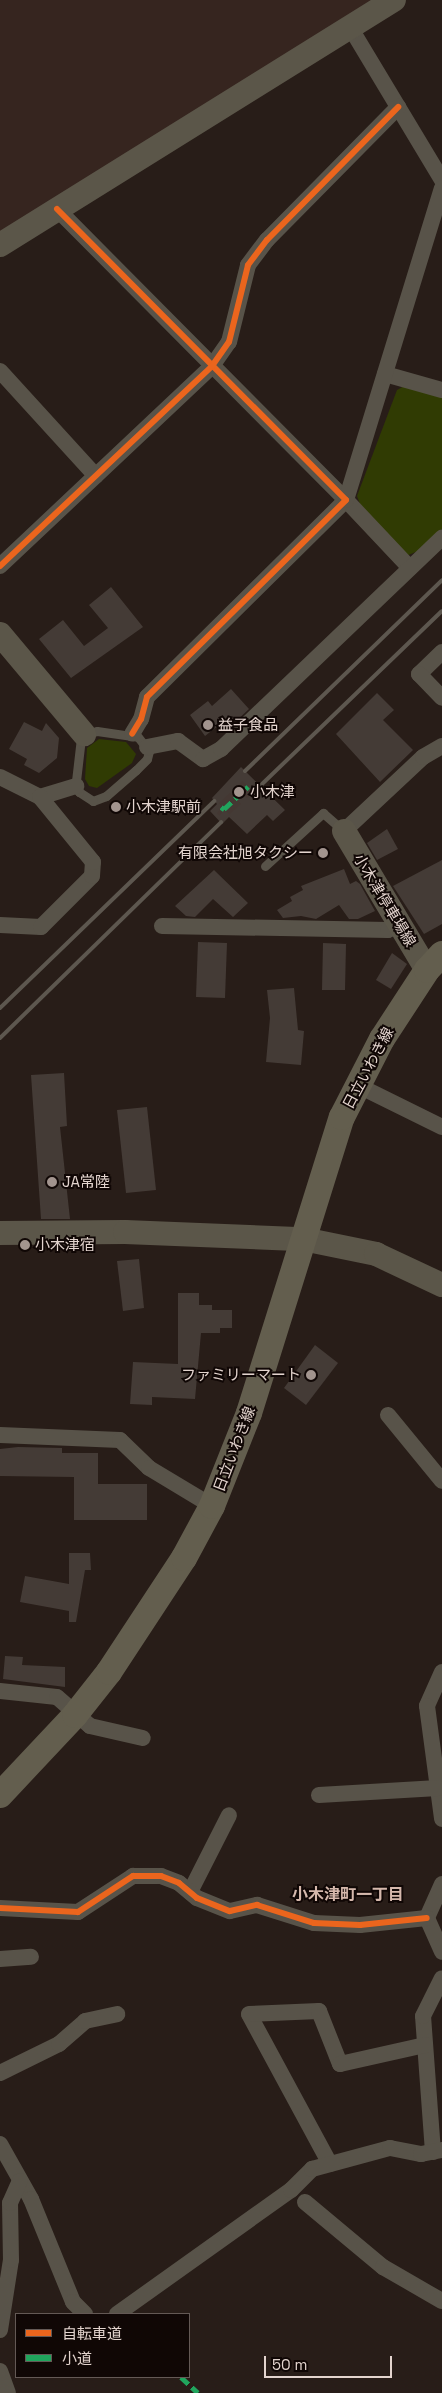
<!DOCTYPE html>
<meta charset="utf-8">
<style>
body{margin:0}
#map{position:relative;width:442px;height:2393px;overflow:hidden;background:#281d18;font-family:"Space Grotesk","Noto Sans JP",sans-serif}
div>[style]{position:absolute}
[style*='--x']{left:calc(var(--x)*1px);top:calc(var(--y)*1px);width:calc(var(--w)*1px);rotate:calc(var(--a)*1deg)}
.industrial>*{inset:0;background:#36251f}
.green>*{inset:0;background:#303b03}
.building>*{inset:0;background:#443b36}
.street-tunnel>*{height:16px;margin-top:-8px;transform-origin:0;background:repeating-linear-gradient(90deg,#443833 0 16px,transparent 0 24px)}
.lane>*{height:9px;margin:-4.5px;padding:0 4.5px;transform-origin:4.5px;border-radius:4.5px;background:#585349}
.street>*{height:16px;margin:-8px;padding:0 8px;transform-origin:8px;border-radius:8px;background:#585349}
.secondary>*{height:24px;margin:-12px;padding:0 12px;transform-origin:12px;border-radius:12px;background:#5b5649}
.primary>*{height:26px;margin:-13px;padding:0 13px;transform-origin:13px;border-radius:13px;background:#635e4e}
.rail>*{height:4px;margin:-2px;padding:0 2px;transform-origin:2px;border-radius:2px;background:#5d574f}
.quiet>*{height:5px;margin-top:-2.5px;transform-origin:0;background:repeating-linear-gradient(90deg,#20a55d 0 10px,transparent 0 15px)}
.cycleway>*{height:6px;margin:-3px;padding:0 3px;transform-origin:3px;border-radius:3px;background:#eb651d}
.dots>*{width:14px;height:14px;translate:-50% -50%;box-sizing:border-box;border:2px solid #100705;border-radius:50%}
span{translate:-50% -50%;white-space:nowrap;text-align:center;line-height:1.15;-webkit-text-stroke:4px #100705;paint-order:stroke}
.poi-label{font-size:15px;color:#e3d4ce}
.left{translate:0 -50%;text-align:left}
.right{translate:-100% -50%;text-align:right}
.street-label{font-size:15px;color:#e3d4ce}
.neighbourhood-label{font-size:16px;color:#d5b8ac;font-weight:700}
.legend{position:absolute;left:15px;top:2313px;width:175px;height:65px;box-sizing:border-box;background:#100705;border:1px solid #645955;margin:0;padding:6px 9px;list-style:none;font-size:15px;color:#e3d4ce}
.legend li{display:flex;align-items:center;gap:10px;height:25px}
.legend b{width:25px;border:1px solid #645955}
.scale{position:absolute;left:264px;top:2356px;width:128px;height:22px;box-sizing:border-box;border:2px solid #e3d4ce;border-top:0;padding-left:6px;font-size:15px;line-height:18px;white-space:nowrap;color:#e3d4ce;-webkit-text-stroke:4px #100705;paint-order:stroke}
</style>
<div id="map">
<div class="industrial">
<div style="clip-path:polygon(0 0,387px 0,0 239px)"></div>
</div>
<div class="green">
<div style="clip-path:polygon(404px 386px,442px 397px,442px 529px,418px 551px,406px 556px,363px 512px,357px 496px,397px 390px)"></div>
<div style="clip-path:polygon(99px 739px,126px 742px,136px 754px,132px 763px,97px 788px,89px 786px,85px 779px,87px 748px)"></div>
</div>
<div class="building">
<div style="clip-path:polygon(111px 587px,143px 627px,71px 678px,39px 639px,63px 620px,84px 646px,108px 628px,89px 605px)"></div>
<div style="clip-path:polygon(231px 689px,249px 709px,233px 724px,228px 718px,205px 736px,190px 715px,208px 701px,212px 706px)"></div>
<div style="clip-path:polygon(377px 693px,394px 710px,383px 720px,413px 750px,380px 782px,336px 734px)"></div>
<div style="clip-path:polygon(24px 722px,42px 731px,46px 723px,59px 738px,57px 758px,39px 773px,24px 765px,27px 759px,9px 749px)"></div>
<div style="clip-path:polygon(241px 767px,285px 810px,273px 821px,267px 815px,247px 834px,229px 817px,222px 824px,210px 811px,217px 804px,212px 798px)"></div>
<div style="clip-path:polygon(387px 829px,398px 849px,377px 860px,367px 843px)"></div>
<div style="clip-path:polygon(442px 860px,442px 924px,424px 934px,393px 886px)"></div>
<div style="clip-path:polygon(344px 869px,350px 884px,356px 881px,360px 884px,375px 911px,358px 919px,349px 919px,339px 905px,316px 919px,301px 916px,283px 918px,277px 910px,292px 901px,290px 897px,303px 890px,301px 886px)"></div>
<div style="clip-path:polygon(214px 870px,248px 903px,233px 917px,213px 899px,195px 917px,186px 916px,175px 906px)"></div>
<div style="clip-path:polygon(198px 942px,227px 943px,225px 998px,196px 997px)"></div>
<div style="clip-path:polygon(323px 943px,346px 944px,345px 990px,322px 990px)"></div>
<div style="clip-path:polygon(392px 953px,407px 964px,391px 989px,376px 980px)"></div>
<div style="clip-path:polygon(294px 988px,298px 1030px,304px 1031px,301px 1065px,266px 1062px,270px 1018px,267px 990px)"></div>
<div style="clip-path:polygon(64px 1073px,67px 1126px,60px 1127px,70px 1219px,41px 1219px,31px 1075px)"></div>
<div style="clip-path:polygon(147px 1107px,156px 1190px,126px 1193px,117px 1110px)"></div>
<div style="clip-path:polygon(139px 1259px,144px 1308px,123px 1311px,117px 1261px)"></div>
<div style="clip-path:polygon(178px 1293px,199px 1293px,199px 1305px,212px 1305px,212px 1310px,232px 1310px,232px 1328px,220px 1328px,220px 1333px,201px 1333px,195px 1399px,152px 1397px,152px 1405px,130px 1404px,133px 1362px,178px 1364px)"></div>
<div style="clip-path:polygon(315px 1345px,338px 1363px,306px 1405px,284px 1388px)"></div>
<div style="clip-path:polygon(18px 1447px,62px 1448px,62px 1453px,98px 1453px,98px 1484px,147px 1484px,147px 1520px,74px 1520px,74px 1477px,0 1476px,0 1449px)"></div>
<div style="clip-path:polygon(69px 1553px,90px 1553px,91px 1570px,85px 1570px,76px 1622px,69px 1622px,69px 1611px,20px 1602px,25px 1576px,69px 1584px)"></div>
<div style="clip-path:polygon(5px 1656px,23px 1657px,22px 1665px,65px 1667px,65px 1687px,3px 1679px)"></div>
</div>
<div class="street-tunnel">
<div style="--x:221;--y:807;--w:4;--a:34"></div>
<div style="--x:224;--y:809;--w:33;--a:-43"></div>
</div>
<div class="lane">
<div style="--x:97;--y:731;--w:41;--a:8.3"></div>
<div style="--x:138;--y:737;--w:18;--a:52"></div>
<div style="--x:149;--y:751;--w:8;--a:104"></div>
<div style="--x:147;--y:759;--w:16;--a:135"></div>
<div style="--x:136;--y:770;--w:40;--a:139"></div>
<div style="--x:106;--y:796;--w:14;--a:159"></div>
<div style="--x:93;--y:801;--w:17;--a:-147"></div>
<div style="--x:79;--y:792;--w:11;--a:-105"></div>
<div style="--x:76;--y:781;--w:43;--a:-83.4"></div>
<div style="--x:81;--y:738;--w:5;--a:-53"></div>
<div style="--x:84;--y:734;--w:13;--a:-13"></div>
<div style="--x:265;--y:866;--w:79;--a:-42.4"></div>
<div style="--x:323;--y:813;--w:28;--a:41"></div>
</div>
<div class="street">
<div style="--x:350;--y:27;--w:179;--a:59"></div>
<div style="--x:57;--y:209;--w:410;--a:45.2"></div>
<div style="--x:346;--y:500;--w:280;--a:135.3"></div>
<div style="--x:147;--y:697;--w:23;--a:105"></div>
<div style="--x:141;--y:719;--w:17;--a:121"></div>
<div style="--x:0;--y:371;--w:142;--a:47.6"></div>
<div style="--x:385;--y:374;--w:59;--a:15.7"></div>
<div style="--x:0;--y:566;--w:291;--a:-43.3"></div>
<div style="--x:212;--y:366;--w:29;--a:-55"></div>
<div style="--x:229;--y:342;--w:79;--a:-76.1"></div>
<div style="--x:248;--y:265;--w:31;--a:-53"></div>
<div style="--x:267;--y:240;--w:187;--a:-45.4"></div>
<div style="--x:410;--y:568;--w:93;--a:-133.3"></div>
<div style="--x:346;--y:500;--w:326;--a:-72.9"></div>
<div style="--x:442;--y:652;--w:32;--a:136"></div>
<div style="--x:419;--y:674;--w:33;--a:46"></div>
<div style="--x:147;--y:747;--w:32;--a:-11"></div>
<div style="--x:178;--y:741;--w:31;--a:36"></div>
<div style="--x:203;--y:759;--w:21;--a:-29"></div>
<div style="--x:221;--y:749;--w:306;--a:-43.7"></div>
<div style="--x:0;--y:777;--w:45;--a:26.6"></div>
<div style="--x:40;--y:797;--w:38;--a:-17"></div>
<div style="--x:344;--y:831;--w:108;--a:-43.1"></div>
<div style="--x:423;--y:757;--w:22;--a:-30"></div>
<div style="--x:0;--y:925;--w:41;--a:2.8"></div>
<div style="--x:41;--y:927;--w:72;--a:-45"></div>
<div style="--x:92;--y:876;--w:14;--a:-86"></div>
<div style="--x:93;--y:862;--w:84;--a:-129.2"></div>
<div style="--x:162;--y:926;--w:226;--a:1"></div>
<div style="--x:388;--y:930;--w:13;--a:-32"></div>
<div style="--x:357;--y:1085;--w:95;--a:26.3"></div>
<div style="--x:388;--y:1415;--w:85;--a:50.7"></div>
<div style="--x:0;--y:1435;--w:120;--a:2.4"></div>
<div style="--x:120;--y:1440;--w:40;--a:44"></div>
<div style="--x:149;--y:1468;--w:74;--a:31.1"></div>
<div style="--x:442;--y:1672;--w:37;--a:114"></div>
<div style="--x:427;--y:1706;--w:114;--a:82.4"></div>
<div style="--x:0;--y:1691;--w:57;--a:6"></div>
<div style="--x:57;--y:1697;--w:44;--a:41.3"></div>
<div style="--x:90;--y:1726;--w:54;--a:12.8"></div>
<div style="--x:319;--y:1795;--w:119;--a:-3.4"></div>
<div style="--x:442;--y:1884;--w:37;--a:114"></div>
<div style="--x:427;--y:1918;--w:37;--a:66"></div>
<div style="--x:190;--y:1892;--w:86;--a:-63.1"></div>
<div style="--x:0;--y:1908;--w:78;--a:2.9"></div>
<div style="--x:78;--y:1912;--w:66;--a:-33.2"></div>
<div style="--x:133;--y:1876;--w:28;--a:0"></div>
<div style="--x:161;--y:1876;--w:19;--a:21"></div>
<div style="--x:179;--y:1883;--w:23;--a:40"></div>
<div style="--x:197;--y:1898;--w:35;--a:22"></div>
<div style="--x:230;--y:1911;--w:28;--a:-13"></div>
<div style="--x:257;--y:1905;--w:60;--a:17.5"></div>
<div style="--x:314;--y:1923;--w:46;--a:2.5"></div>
<div style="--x:360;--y:1925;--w:67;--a:-6"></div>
<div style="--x:0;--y:1959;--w:31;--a:-4"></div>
<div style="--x:0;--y:2073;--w:66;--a:-26.2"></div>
<div style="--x:59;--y:2044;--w:35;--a:-41"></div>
<div style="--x:85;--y:2021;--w:33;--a:-12"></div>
<div style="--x:0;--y:2144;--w:63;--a:60.6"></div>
<div style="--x:31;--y:2199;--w:111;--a:67.8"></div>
<div style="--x:73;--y:2302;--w:17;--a:45"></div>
<div style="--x:433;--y:2152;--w:136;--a:-94.2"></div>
<div style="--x:423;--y:2016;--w:42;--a:-63.4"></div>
<div style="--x:330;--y:2164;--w:170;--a:-118.4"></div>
<div style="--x:249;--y:2014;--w:70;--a:-2.5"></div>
<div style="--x:319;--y:2011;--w:57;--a:68.4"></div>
<div style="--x:340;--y:2064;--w:87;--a:-12.6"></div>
<div style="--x:305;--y:2202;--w:102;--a:39.8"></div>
<div style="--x:383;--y:2267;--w:68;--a:30"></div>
<div style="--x:117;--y:2314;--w:214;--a:-35.5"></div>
<div style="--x:291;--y:2190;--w:30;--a:-45"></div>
<div style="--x:312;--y:2169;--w:81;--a:-15.1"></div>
<div style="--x:390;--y:2148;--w:32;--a:11"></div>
<div style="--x:421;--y:2154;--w:21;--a:-11"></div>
<div style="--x:0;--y:2330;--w:71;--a:-81.1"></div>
<div style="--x:11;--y:2260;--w:57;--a:-91"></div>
<div style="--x:10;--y:2203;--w:24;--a:-66"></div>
<div style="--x:0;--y:2371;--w:23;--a:70"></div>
</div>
<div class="secondary">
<div style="--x:0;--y:245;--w:464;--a:-31.9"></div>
<div style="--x:0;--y:634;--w:131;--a:50"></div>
<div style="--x:344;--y:831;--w:162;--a:59.2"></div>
<div style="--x:0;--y:1233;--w:125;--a:-0.5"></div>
<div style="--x:125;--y:1232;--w:178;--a:2.3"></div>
<div style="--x:303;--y:1239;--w:75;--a:11.6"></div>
<div style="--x:376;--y:1254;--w:73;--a:25.2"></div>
</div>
<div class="primary">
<div style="--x:0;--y:1795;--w:110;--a:-46.8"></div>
<div style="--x:75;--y:1715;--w:55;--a:-51.7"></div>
<div style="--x:109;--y:1672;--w:136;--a:-56.7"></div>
<div style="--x:184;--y:1558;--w:59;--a:-61.7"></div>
<div style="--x:212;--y:1506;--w:100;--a:-68.3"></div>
<div style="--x:249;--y:1413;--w:310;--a:-72.6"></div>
<div style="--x:342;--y:1117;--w:88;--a:-62.9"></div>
<div style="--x:382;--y:1039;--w:82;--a:-56.9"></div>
<div style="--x:427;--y:970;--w:22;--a:-47"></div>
</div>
<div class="rail">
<div style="--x:245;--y:771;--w:274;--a:-44.1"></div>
<div style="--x:260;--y:786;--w:252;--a:-43.9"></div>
<div style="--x:0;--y:1008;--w:298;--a:-44"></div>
<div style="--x:0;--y:1038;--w:309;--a:-44.3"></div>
</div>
<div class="quiet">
<div style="--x:221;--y:807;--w:4;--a:34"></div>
<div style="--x:224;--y:809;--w:33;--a:-43"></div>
<div style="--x:181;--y:2377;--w:23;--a:43"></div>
</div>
<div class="cycleway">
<div style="--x:57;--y:209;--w:410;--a:45.2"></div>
<div style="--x:346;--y:500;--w:280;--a:135.3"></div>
<div style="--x:147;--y:697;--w:23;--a:105"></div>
<div style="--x:141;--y:719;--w:17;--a:121"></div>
<div style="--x:0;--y:566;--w:291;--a:-43.3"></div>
<div style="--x:212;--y:366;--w:29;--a:-55"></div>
<div style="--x:229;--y:342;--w:79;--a:-76.1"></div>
<div style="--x:248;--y:265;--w:31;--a:-53"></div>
<div style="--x:267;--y:240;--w:187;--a:-45.4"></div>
<div style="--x:0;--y:1908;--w:78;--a:2.9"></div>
<div style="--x:78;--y:1912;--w:66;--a:-33.2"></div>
<div style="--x:133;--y:1876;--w:28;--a:0"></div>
<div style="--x:161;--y:1876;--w:19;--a:21"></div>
<div style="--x:179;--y:1883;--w:23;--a:40"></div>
<div style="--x:197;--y:1898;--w:35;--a:22"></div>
<div style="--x:230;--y:1911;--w:28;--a:-13"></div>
<div style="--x:257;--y:1905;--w:60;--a:17.5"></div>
<div style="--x:314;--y:1923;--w:46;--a:2.5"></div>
<div style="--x:360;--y:1925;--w:67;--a:-6"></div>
</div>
<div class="dots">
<div style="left:208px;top:725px;background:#a2948e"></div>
<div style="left:239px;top:792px;background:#a2948e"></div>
<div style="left:116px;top:807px;background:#a2948e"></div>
<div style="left:323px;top:853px;background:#a2948e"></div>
<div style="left:52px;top:1182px;background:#a2948e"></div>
<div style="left:25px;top:1245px;background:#a2948e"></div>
<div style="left:311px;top:1375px;background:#a2948e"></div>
</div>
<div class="poi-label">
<span class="left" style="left:218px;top:725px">益子食品</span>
<span class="left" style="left:250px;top:792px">小木津</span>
<span class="left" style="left:126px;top:807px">小木津駅前</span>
<span class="right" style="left:313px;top:853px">有限会社旭タクシー</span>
<span class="left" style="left:62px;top:1182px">JA常陸</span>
<span class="left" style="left:35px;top:1245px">小木津宿</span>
<span class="right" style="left:301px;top:1375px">ファミリーマート</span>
</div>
<div class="street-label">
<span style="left:385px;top:900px;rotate:59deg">小木津停車場線</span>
<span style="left:368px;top:1068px;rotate:-62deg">日立いわき線</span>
<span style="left:234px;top:1449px;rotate:-69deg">日立いわき線</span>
</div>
<div class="neighbourhood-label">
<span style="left:348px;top:1895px">小木津町一丁目</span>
</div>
<ul class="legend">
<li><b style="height:6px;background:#eb651d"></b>自転車道</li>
<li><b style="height:6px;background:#20a55d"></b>小道</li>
</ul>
<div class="scale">50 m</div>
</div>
